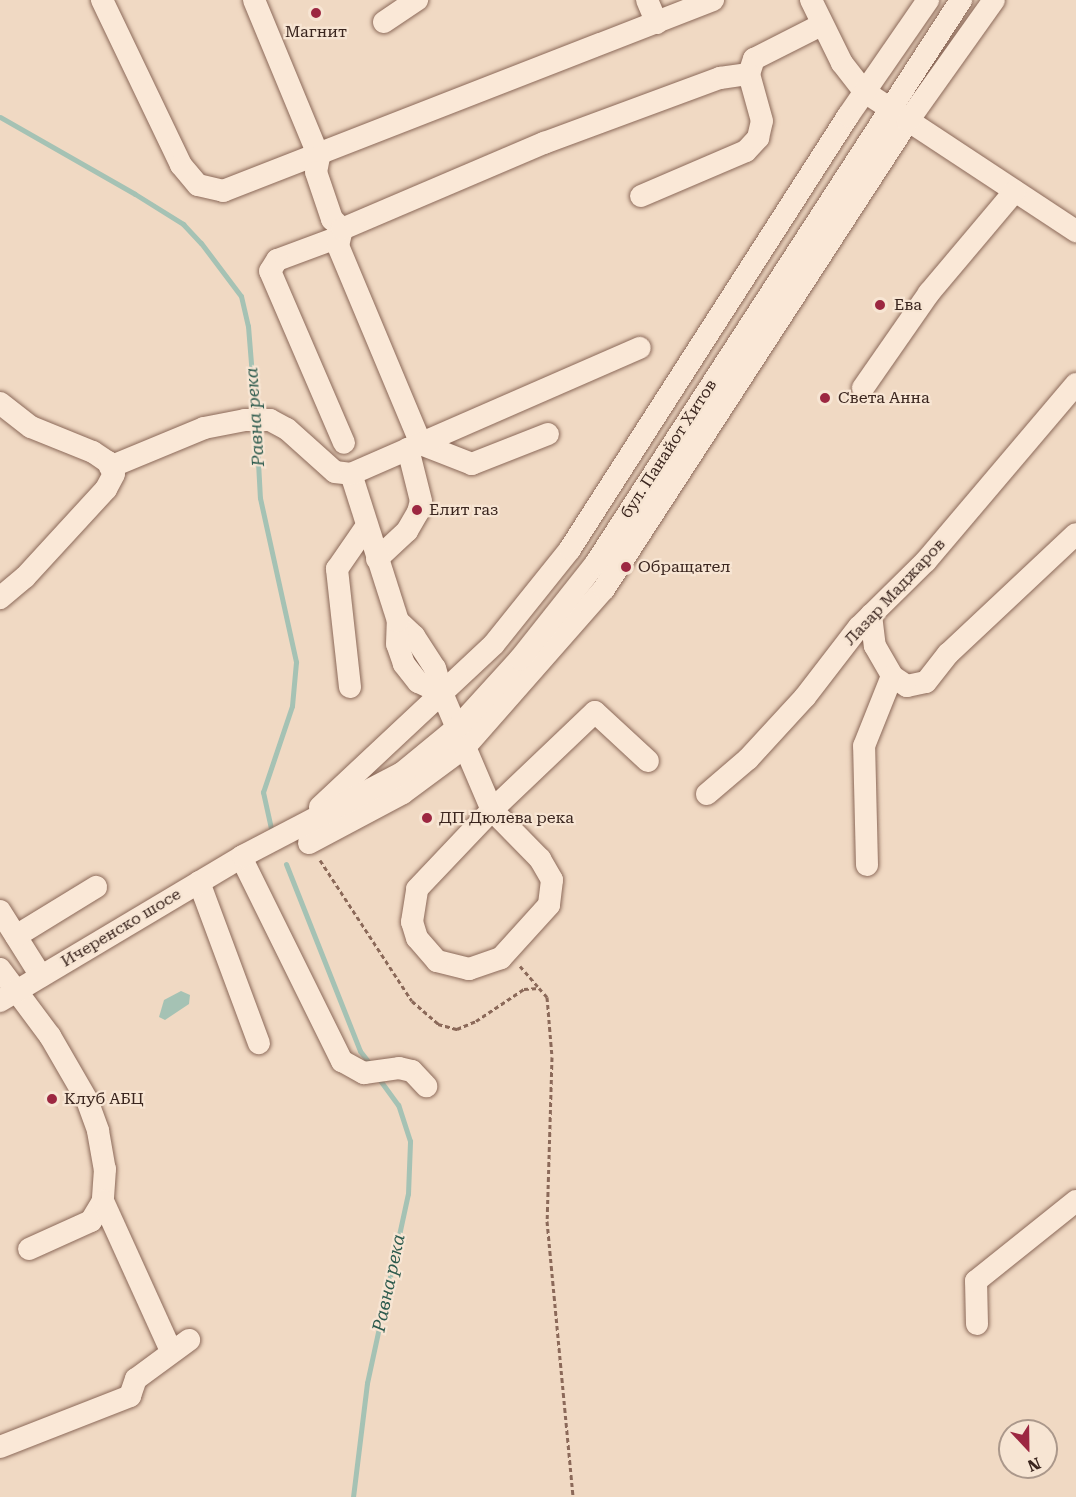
<!DOCTYPE html>
<meta charset="utf-8">
<style>
body{margin:0}
#map{position:relative;width:1076px;height:1497px;overflow:hidden;background:#f0d9c3;font-family:"Roboto Serif",serif}
div>[style]{position:absolute}
[style*='--x']{left:calc(var(--x)*1px);top:calc(var(--y)*1px);width:calc(var(--w)*1px);rotate:calc(var(--a)*1deg)}
.water>*{inset:0;background:#a5c2b4}
.stream>*{height:5px;margin:-2.5px;padding:0 2.5px;transform-origin:2.5px;border-radius:2.5px;background:#a5c2b4}
.path>*{height:3px;margin-top:-1.5px;transform-origin:0;background:repeating-linear-gradient(90deg,#8b6959 0 4.5px,transparent 0 7.5px)}
.roads{filter:drop-shadow(0 0 2px #8b6959) drop-shadow(0 0 2px #8b6959)}
.minor>*{height:22px;margin:-11px;padding:0 11px;transform-origin:11px;border-radius:11px;background:#fae8d7}
.dots>*{width:16px;height:16px;translate:-50% -50%;box-sizing:border-box;border:3px solid #f7e5d3;border-radius:50%}
span{translate:-50% -50%;white-space:nowrap;text-align:center;line-height:1.15;-webkit-text-stroke:4.5px #f7e5d3;paint-order:stroke}
.poi-label{font-size:16px;color:#3a251e}
.left{translate:0 -50%;text-align:left}
.street-label{font-size:16px;color:#3a251e}
.water-label{font-size:18px;color:#2c5a4d;font-style:italic}
.north{position:absolute;left:998px;top:1419px;width:60px;height:60px;box-sizing:border-box;background:#f7e5d3;border:2px solid #ab988b;border-radius:50%;rotate:158deg;font-size:16px;font-weight:700;line-height:24px;text-align:center;color:#3a251e}
.north::after{content:'';display:block;margin:auto;width:21px;height:27px;background:#9c2741;clip-path:polygon(50% 0,100% 100%,50% 72%,0 100%)}
</style>
<div id="map">
<div class="water">
<div style="clip-path:polygon(181px 991px,190px 995px,189px 1004px,165px 1020px,159px 1017px,164px 1000px)"></div>
</div>
<div class="stream">
<div style="--x:0;--y:117;--w:155;--a:29.7"></div>
<div style="--x:135;--y:194;--w:57;--a:32"></div>
<div style="--x:183;--y:224;--w:26;--a:47"></div>
<div style="--x:201;--y:243;--w:66;--a:53"></div>
<div style="--x:241;--y:296;--w:31;--a:77"></div>
<div style="--x:248;--y:326;--w:87;--a:85.4"></div>
<div style="--x:256;--y:425;--w:73;--a:86.9"></div>
<div style="--x:260;--y:498;--w:168;--a:77.6"></div>
<div style="--x:296;--y:662;--w:44;--a:95.2"></div>
<div style="--x:292;--y:706;--w:91;--a:108.6"></div>
<div style="--x:263;--y:792;--w:42;--a:77.6"></div>
<div style="--x:286;--y:864;--w:201;--a:68.4"></div>
<div style="--x:360;--y:1051;--w:18;--a:52"></div>
<div style="--x:353;--y:1497;--w:115;--a:-83"></div>
<div style="--x:367;--y:1383;--w:193;--a:-77.8"></div>
<div style="--x:408;--y:1194;--w:53;--a:-87.8"></div>
<div style="--x:410;--y:1141;--w:38;--a:-108"></div>
<div style="--x:398;--y:1105;--w:34;--a:-126"></div>
</div>
<div class="path">
<div style="--x:320;--y:860;--w:168;--a:56.9"></div>
<div style="--x:412;--y:1001;--w:35;--a:41"></div>
<div style="--x:438;--y:1024;--w:20;--a:15"></div>
<div style="--x:457;--y:1029;--w:21;--a:-23"></div>
<div style="--x:476;--y:1021;--w:58;--a:-33.7"></div>
<div style="--x:524;--y:989;--w:15;--a:-4"></div>
<div style="--x:539;--y:988;--w:12;--a:48"></div>
<div style="--x:547;--y:997;--w:60;--a:85.2"></div>
<div style="--x:552;--y:1057;--w:164;--a:91.7"></div>
<div style="--x:547;--y:1221;--w:277;--a:84.6"></div>
<div style="--x:520;--y:966;--w:29;--a:49"></div>
</div>
<div class="roads">
<div class="minor">
<div style="--x:102;--y:0;--w:183;--a:64.4"></div>
<div style="--x:181;--y:165;--w:26;--a:50"></div>
<div style="--x:198;--y:185;--w:26;--a:13"></div>
<div style="--x:223;--y:191;--w:526;--a:-21.3"></div>
<div style="--x:254;--y:0;--w:170;--a:67.5"></div>
<div style="--x:319;--y:157;--w:15;--a:101"></div>
<div style="--x:316;--y:172;--w:50;--a:71.2"></div>
<div style="--x:332;--y:219;--w:14;--a:45"></div>
<div style="--x:647;--y:0;--w:25;--a:67"></div>
<div style="--x:811;--y:0;--w:70;--a:63.8"></div>
<div style="--x:842;--y:63;--w:37;--a:52"></div>
<div style="--x:865;--y:92;--w:253;--a:33.4"></div>
<div style="--x:384;--y:22;--w:40;--a:-34"></div>
<div style="--x:641;--y:196;--w:114;--a:-23.2"></div>
<div style="--x:746;--y:151;--w:18;--a:-47"></div>
<div style="--x:758;--y:138;--w:17;--a:-77"></div>
<div style="--x:762;--y:121;--w:49;--a:-105.5"></div>
<div style="--x:749;--y:74;--w:16;--a:-72"></div>
<div style="--x:754;--y:59;--w:75;--a:-26.9"></div>
<div style="--x:339;--y:237;--w:66;--a:159.6"></div>
<div style="--x:277;--y:260;--w:13;--a:122"></div>
<div style="--x:270;--y:271;--w:187;--a:66.7"></div>
<div style="--x:863;--y:388;--w:116;--a:-55.2"></div>
<div style="--x:929;--y:293;--w:133;--a:-49.9"></div>
<div style="--x:0;--y:403;--w:39;--a:38"></div>
<div style="--x:31;--y:427;--w:67;--a:22"></div>
<div style="--x:93;--y:452;--w:18;--a:34"></div>
<div style="--x:108;--y:462;--w:13;--a:63"></div>
<div style="--x:114;--y:474;--w:17;--a:118"></div>
<div style="--x:106;--y:489;--w:120;--a:132.6"></div>
<div style="--x:25;--y:577;--w:33;--a:140"></div>
<div style="--x:548;--y:434;--w:82;--a:158.5"></div>
<div style="--x:472;--y:464;--w:55;--a:-158.6"></div>
<div style="--x:421;--y:444;--w:215;--a:-112.7"></div>
<div style="--x:338;--y:246;--w:17;--a:-77"></div>
<div style="--x:342;--y:229;--w:220;--a:-23.1"></div>
<div style="--x:544;--y:143;--w:188;--a:-20.3"></div>
<div style="--x:720;--y:78;--w:29;--a:-8"></div>
<div style="--x:110;--y:467;--w:102;--a:-22.5"></div>
<div style="--x:204;--y:428;--w:42;--a:-11"></div>
<div style="--x:245;--y:420;--w:25;--a:0"></div>
<div style="--x:270;--y:420;--w:19;--a:28"></div>
<div style="--x:287;--y:429;--w:64;--a:41.9"></div>
<div style="--x:335;--y:472;--w:16;--a:7"></div>
<div style="--x:377;--y:559;--w:41;--a:-43"></div>
<div style="--x:407;--y:531;--w:22;--a:-60"></div>
<div style="--x:418;--y:512;--w:11;--a:-75"></div>
<div style="--x:421;--y:501;--w:54;--a:-104"></div>
<div style="--x:871;--y:615;--w:31;--a:83"></div>
<div style="--x:875;--y:646;--w:34;--a:60"></div>
<div style="--x:892;--y:676;--w:18;--a:34"></div>
<div style="--x:907;--y:686;--w:19;--a:-12"></div>
<div style="--x:926;--y:682;--w:36;--a:-52"></div>
<div style="--x:948;--y:654;--w:175;--a:-43.2"></div>
<div style="--x:398;--y:621;--w:22;--a:43"></div>
<div style="--x:414;--y:636;--w:38;--a:57"></div>
<div style="--x:435;--y:668;--w:26;--a:74"></div>
<div style="--x:442;--y:693;--w:127;--a:66.9"></div>
<div style="--x:492;--y:810;--w:69;--a:45.6"></div>
<div style="--x:540;--y:859;--w:24;--a:60"></div>
<div style="--x:552;--y:880;--w:25;--a:97"></div>
<div style="--x:549;--y:905;--w:72;--a:132.2"></div>
<div style="--x:501;--y:958;--w:34;--a:161"></div>
<div style="--x:469;--y:969;--w:33;--a:-166"></div>
<div style="--x:437;--y:961;--w:30;--a:-131"></div>
<div style="--x:417;--y:938;--w:17;--a:-107"></div>
<div style="--x:412;--y:922;--w:33;--a:-81"></div>
<div style="--x:417;--y:889;--w:109;--a:-46.5"></div>
<div style="--x:492;--y:810;--w:142;--a:-43.6"></div>
<div style="--x:595;--y:712;--w:72;--a:42.8"></div>
<div style="--x:350;--y:687;--w:119;--a:-96.3"></div>
<div style="--x:337;--y:569;--w:51;--a:-55.4"></div>
<div style="--x:442;--y:693;--w:26;--a:-155"></div>
<div style="--x:418;--y:682;--w:23;--a:-128"></div>
<div style="--x:404;--y:664;--w:21;--a:-109"></div>
<div style="--x:397;--y:644;--w:23;--a:-88"></div>
<div style="--x:398;--y:621;--w:154;--a:-107.7"></div>
<div style="--x:351;--y:474;--w:315;--a:-23.6"></div>
<div style="--x:707;--y:794;--w:54;--a:-40.5"></div>
<div style="--x:748;--y:759;--w:84;--a:-47.4"></div>
<div style="--x:805;--y:697;--w:88;--a:-52.4"></div>
<div style="--x:859;--y:627;--w:94;--a:-44.6"></div>
<div style="--x:926;--y:561;--w:232;--a:-49.7"></div>
<div style="--x:320;--y:807;--w:238;--a:-43.1"></div>
<div style="--x:494;--y:644;--w:122;--a:-51.3"></div>
<div style="--x:570;--y:549;--w:515;--a:-57.3"></div>
<div style="--x:848;--y:116;--w:141;--a:-55.4"></div>
<div style="--x:309;--y:843;--w:106;--a:-28"></div>
<div style="--x:403;--y:793;--w:77;--a:-36.6"></div>
<div style="--x:465;--y:747;--w:210;--a:-48.7"></div>
<div style="--x:604;--y:589;--w:558;--a:-56.99"></div>
<div style="--x:908;--y:121;--w:148;--a:-54.6"></div>
<div style="--x:241;--y:857;--w:228;--a:63.7"></div>
<div style="--x:342;--y:1061;--w:25;--a:29"></div>
<div style="--x:364;--y:1073;--w:35;--a:-8"></div>
<div style="--x:399;--y:1068;--w:13;--a:13"></div>
<div style="--x:412;--y:1071;--w:21;--a:47"></div>
<div style="--x:867;--y:865;--w:119;--a:-91.4"></div>
<div style="--x:864;--y:746;--w:75;--a:-68.2"></div>
<div style="--x:199;--y:882;--w:172;--a:69.6"></div>
<div style="--x:0;--y:911;--w:77;--a:57.8"></div>
<div style="--x:16;--y:936;--w:94;--a:-31.5"></div>
<div style="--x:0;--y:969;--w:84;--a:53.3"></div>
<div style="--x:50;--y:1036;--w:74;--a:60"></div>
<div style="--x:87;--y:1100;--w:33;--a:70"></div>
<div style="--x:98;--y:1131;--w:39;--a:80"></div>
<div style="--x:105;--y:1169;--w:32;--a:94"></div>
<div style="--x:103;--y:1201;--w:23;--a:121"></div>
<div style="--x:91;--y:1221;--w:68;--a:155.7"></div>
<div style="--x:0;--y:1001;--w:283;--a:-30.8"></div>
<div style="--x:243;--y:856;--w:179;--a:-27.6"></div>
<div style="--x:402;--y:773;--w:74;--a:-39.5"></div>
<div style="--x:459;--y:726;--w:91;--a:-47.7"></div>
<div style="--x:520;--y:659;--w:122;--a:-51.6"></div>
<div style="--x:596;--y:563;--w:671;--a:-57.04"></div>
<div style="--x:103;--y:1201;--w:165;--a:65.6"></div>
<div style="--x:977;--y:1324;--w:43;--a:-91.3"></div>
<div style="--x:976;--y:1281;--w:128;--a:-38.7"></div>
<div style="--x:0;--y:1447;--w:140;--a:-21.4"></div>
<div style="--x:130;--y:1396;--w:18;--a:-71"></div>
<div style="--x:136;--y:1379;--w:66;--a:-36.3"></div>
</div>
</div>
<div class="dots">
<div style="left:316px;top:13px;background:#9c2741"></div>
<div style="left:880px;top:305px;background:#9c2741"></div>
<div style="left:825px;top:398px;background:#9c2741"></div>
<div style="left:417px;top:510px;background:#9c2741"></div>
<div style="left:626px;top:567px;background:#9c2741"></div>
<div style="left:427px;top:818px;background:#9c2741"></div>
<div style="left:52px;top:1099px;background:#9c2741"></div>
</div>
<div class="poi-label">
<span style="left:316px;top:32px">Магнит</span>
<span class="left" style="left:894px;top:305px">Ева</span>
<span class="left" style="left:838px;top:398px">Света Анна</span>
<span class="left" style="left:429px;top:510px">Елит газ</span>
<span class="left" style="left:638px;top:567px">Обращател</span>
<span class="left" style="left:439px;top:818px">ДП Дюлева река</span>
<span class="left" style="left:64px;top:1099px">Клуб АБЦ</span>
</div>
<div class="street-label">
<span style="left:669px;top:449px;rotate:-57deg">бул. Панайот Хитов</span>
<span style="left:895px;top:592px;rotate:-47deg">Лазар Маджаров</span>
<span style="left:121px;top:928px;rotate:-31deg">Ичеренско шосе</span>
</div>
<div class="water-label">
<span style="left:255px;top:417px;rotate:-94deg">Равна река</span>
<span style="left:389px;top:1283px;rotate:-78deg">Равна река</span>
</div>
<div class="north">N</div>
</div>
